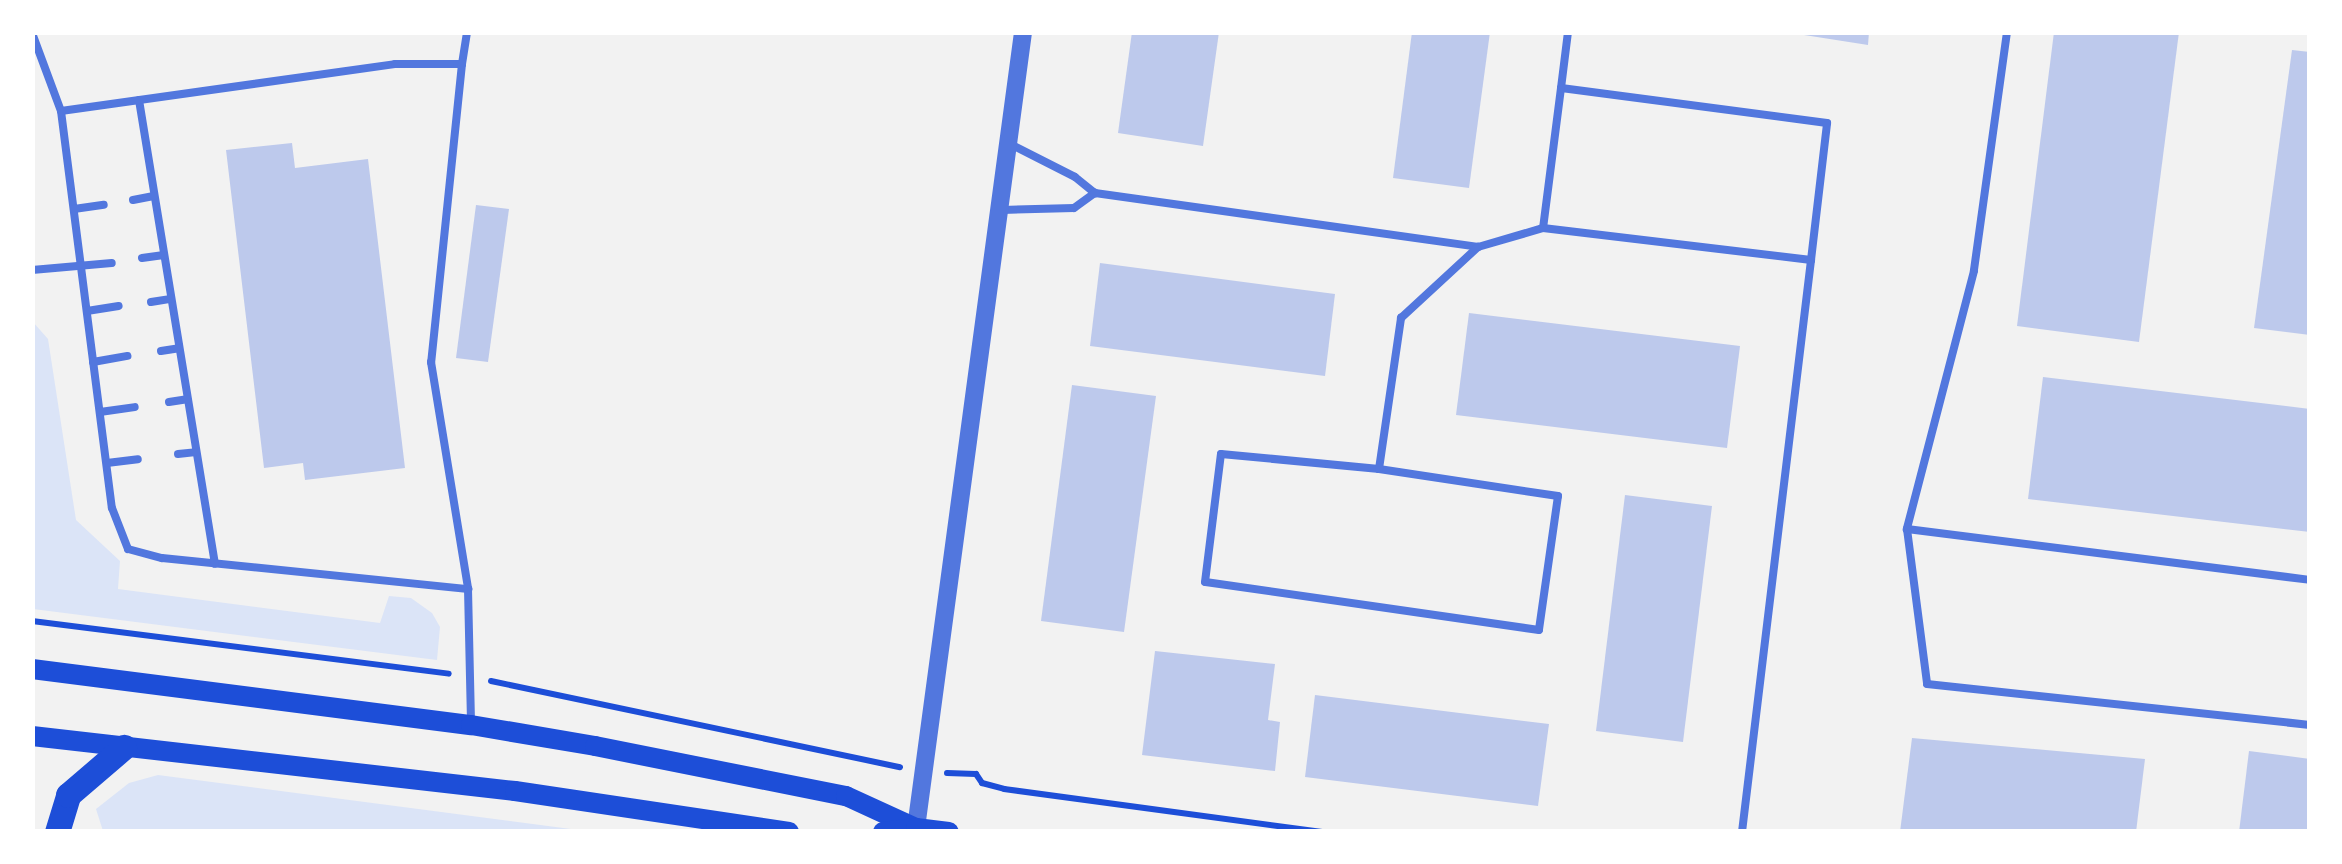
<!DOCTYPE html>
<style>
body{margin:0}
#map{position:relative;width:2342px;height:864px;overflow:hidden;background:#f2f2f2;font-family:Merriweather,serif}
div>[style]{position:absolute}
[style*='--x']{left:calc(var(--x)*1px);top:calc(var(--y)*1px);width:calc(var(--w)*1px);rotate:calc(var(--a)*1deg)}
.green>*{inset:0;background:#dbe4f7}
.building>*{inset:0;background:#bdc9ec}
.path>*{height:6px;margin:-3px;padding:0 3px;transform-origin:3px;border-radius:3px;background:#1d4ed8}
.service>*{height:8px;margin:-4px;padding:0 4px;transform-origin:4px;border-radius:4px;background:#5277de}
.tertiary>*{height:18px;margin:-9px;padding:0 9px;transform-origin:9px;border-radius:9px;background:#5277de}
.secondary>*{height:20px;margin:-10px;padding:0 10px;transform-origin:10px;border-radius:10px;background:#1d4ed8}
.primary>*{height:25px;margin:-12.5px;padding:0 12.5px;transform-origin:12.5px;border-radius:12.5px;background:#1d4ed8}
span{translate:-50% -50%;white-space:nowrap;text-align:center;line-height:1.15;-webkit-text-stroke:10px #fff;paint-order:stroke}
.frame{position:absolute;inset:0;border:35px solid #fff;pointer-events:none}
</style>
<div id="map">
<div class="green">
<div style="clip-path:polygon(33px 322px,48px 339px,76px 520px,120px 561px,118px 589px,380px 623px,389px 596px,411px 598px,432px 613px,440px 627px,437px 660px,33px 609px)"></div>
<div style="clip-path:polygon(158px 775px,586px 831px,103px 831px,96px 809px,129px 783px)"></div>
</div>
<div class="building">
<div style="clip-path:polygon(1132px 32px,1219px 32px,1203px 146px,1118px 133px)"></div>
<div style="clip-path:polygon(1412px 32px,1490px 32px,1469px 188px,1393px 178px)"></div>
<div style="clip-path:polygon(1785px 32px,1869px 32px,1868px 45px)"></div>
<div style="clip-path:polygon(2054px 32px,2179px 32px,2139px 342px,2017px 326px)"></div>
<div style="clip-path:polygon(2292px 50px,2310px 52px,2310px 335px,2254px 328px)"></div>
<div style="clip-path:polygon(292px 143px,295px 168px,368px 159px,405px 468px,305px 480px,303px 463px,264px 468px,226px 150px)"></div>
<div style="clip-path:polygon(476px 205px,509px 209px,488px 362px,456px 358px)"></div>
<div style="clip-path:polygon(1100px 263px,1335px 294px,1325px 376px,1090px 346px)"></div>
<div style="clip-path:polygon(1469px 313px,1740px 346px,1727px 448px,1456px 415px)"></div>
<div style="clip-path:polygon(2043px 377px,2310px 409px,2310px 532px,2028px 499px)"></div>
<div style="clip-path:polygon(1072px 385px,1156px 396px,1124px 632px,1041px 621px)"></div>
<div style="clip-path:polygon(1625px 495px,1712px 506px,1683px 742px,1596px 731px)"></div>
<div style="clip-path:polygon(1155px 651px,1275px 664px,1268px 720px,1280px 722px,1275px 771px,1142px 755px)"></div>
<div style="clip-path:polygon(1315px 695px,1549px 724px,1538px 806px,1305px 777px)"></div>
<div style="clip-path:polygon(1912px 738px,2145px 759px,2136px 832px,1900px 832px)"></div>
<div style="clip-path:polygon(2249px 751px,2310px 759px,2310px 832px,2239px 832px)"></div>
</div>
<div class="path">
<div style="--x:32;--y:621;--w:420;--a:7.2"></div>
<div style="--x:491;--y:681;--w:418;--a:11.9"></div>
<div style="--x:947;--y:773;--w:29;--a:2"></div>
<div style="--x:976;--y:774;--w:11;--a:56"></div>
<div style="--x:982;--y:783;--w:23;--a:15"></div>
<div style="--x:1004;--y:789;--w:321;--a:7.7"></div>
</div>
<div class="service">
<div style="--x:2007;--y:32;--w:241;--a:97.9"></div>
<div style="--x:1974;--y:271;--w:267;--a:104.6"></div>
<div style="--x:1907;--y:529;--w:156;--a:82.6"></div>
<div style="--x:1927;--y:684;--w:385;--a:6.1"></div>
<div style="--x:32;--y:33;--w:83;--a:69.6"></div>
<div style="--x:61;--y:111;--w:400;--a:82.7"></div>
<div style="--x:112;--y:508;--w:44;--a:68.7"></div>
<div style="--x:128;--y:549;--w:35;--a:15"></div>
<div style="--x:162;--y:558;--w:308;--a:5.8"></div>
<div style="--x:462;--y:64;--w:32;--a:-81"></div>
<div style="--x:1561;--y:88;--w:56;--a:-82.9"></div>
<div style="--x:139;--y:100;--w:470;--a:80.7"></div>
<div style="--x:61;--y:111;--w:337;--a:-8"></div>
<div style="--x:395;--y:64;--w:67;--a:0"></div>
<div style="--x:462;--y:64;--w:300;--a:95.9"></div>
<div style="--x:431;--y:362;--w:230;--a:80.7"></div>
<div style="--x:468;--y:589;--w:132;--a:88.7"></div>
<div style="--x:1008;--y:143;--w:75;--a:26.9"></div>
<div style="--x:1075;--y:177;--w:26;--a:39"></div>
<div style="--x:1095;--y:193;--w:387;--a:8"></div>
<div style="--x:1478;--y:247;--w:68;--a:-16.3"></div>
<div style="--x:133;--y:200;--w:21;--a:-11"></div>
<div style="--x:74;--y:209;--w:30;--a:-8"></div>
<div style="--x:1002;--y:210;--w:72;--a:-1.6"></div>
<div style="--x:1074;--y:208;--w:26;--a:-36"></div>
<div style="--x:142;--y:258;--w:22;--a:-8"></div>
<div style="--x:32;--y:270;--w:80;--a:-5"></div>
<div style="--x:151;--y:302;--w:20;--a:-9"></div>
<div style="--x:87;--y:311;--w:32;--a:-9"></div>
<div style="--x:161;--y:351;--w:18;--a:-9"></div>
<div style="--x:93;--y:362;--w:35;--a:-10"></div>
<div style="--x:169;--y:402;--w:18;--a:-9"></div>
<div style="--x:100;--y:412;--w:35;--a:-8"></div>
<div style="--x:178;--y:454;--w:18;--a:-6"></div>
<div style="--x:107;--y:463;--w:31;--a:-7"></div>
<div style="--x:1379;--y:469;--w:181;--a:8.6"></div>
<div style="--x:1558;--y:496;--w:135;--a:98.1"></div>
<div style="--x:1539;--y:630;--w:337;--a:-171.8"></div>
<div style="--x:1205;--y:582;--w:129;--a:-82.9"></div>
<div style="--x:1221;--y:454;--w:159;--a:5.4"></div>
<div style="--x:1379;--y:469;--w:153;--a:-81.7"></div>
<div style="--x:1401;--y:318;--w:105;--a:-42.7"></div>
<div style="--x:1907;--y:529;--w:406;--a:7.2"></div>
<div style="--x:1742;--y:832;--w:576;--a:-83.12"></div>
<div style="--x:1811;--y:260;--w:138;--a:-83.3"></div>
<div style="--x:1827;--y:123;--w:268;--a:-172.5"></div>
<div style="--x:1561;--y:88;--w:141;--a:97.3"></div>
<div style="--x:1543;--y:228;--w:270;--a:6.8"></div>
</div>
<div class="tertiary">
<div style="--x:916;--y:828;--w:803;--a:-82.34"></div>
</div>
<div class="secondary">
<div style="--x:32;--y:669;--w:443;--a:7.3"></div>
<div style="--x:471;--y:725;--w:126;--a:9.6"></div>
<div style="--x:595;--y:746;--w:256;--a:11.3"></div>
<div style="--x:846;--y:796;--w:77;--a:24.6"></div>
<div style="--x:32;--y:736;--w:486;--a:6.5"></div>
<div style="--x:515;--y:791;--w:277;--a:8.5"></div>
<div style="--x:883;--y:832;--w:33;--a:-7"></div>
<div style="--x:916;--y:828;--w:33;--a:7"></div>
</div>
<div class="primary">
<div style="--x:57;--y:832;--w:39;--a:-73"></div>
<div style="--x:68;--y:795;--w:74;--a:-40.6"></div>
</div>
<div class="frame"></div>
</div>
